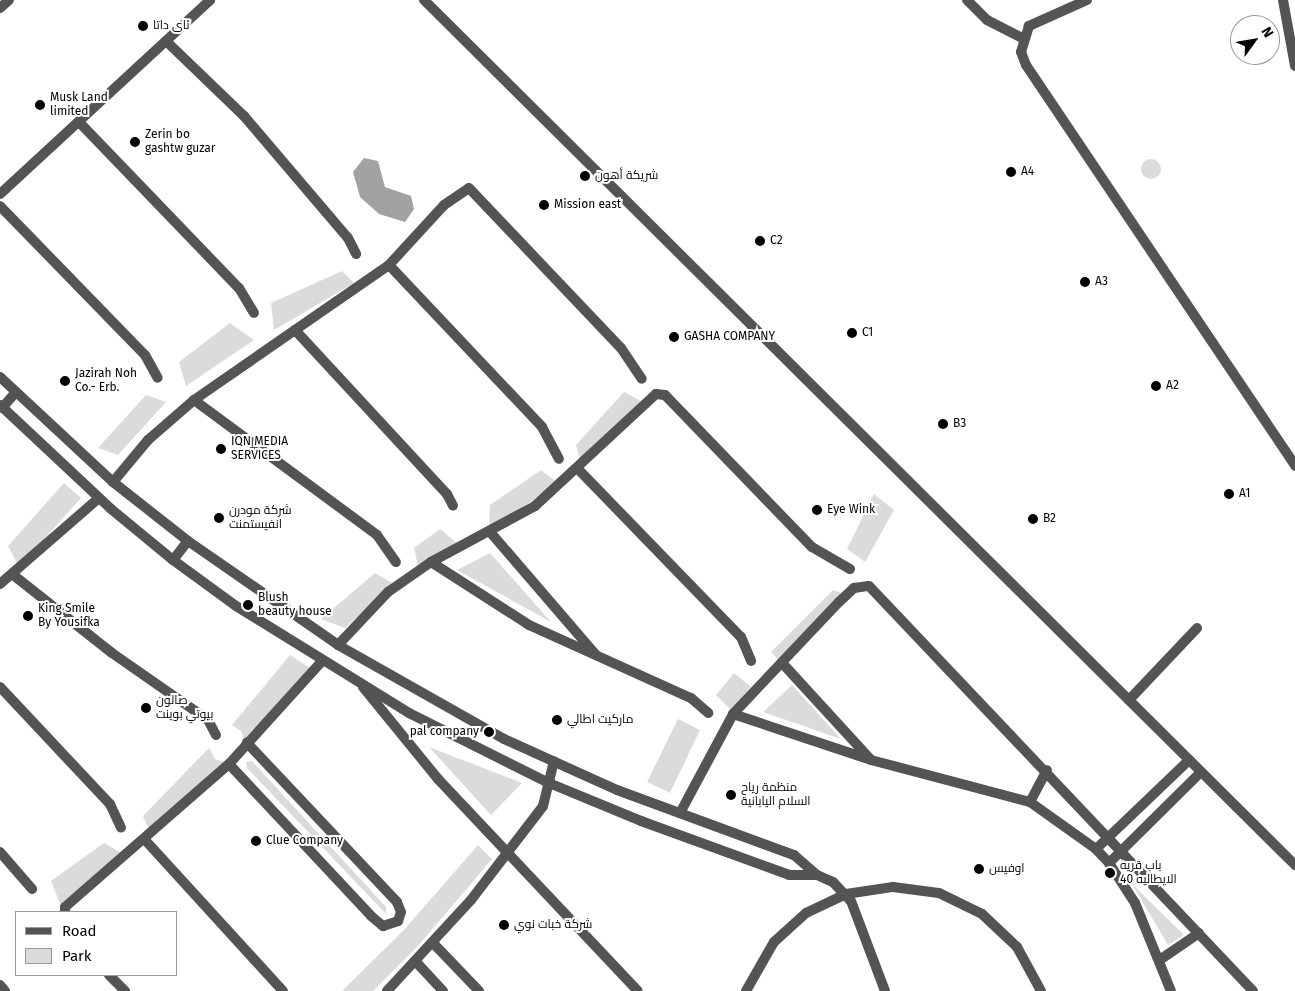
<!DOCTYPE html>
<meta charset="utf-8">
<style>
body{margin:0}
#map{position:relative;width:1295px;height:991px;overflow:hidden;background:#fff;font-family:"Fira Sans",Cairo,sans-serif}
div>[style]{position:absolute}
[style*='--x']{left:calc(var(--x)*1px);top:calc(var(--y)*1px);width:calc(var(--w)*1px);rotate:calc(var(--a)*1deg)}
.green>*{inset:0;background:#dbdbdb}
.round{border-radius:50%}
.water>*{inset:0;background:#a2a2a2}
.minor>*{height:10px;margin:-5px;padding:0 5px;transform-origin:5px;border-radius:5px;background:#545454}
.tertiary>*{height:10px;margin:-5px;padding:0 5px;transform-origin:5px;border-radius:5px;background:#545454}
.dots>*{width:14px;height:14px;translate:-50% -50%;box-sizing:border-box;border:2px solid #fff;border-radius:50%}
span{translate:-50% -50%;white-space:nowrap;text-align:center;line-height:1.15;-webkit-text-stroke:4px #fff;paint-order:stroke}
.poi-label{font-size:12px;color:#000}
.left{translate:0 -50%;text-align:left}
.right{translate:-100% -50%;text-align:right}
.legend{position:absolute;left:15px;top:911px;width:162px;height:65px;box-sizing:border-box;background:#fff;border:1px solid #999;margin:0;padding:6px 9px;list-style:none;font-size:15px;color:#000}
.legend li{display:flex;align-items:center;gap:10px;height:25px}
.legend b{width:25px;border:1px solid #999}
.north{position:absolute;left:1230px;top:15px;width:50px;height:50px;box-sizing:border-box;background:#fff;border:1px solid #999;border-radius:50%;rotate:58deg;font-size:14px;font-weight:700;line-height:20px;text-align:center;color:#000}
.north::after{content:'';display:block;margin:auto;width:18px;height:22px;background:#000;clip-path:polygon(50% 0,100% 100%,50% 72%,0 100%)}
</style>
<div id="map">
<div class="green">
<div class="round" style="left:1141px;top:159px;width:20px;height:20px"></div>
<div style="clip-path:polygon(342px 271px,354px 283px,274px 330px,271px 303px)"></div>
<div style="clip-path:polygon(230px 323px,254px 340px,186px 386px,179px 362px)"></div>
<div style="clip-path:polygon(624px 392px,641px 401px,582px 467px,576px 445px)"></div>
<div style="clip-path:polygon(146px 395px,166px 402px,118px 455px,98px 448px)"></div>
<div style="clip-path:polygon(541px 470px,559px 484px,489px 528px,490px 505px)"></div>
<div style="clip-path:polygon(64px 483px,81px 498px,19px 567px,8px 546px)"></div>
<div style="clip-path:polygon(874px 494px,894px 510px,865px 562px,847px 549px)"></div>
<div style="clip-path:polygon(440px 529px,458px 544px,418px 566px,414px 548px)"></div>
<div style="clip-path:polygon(490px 553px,551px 622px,457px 570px)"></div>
<div style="clip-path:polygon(375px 573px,394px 584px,345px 628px,321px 619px)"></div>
<div style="clip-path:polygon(833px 590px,845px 594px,782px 664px,771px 652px)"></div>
<div style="clip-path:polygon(290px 655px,310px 668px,245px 742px,241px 731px,232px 725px)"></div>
<div style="clip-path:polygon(734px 673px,751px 687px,731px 710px,716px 695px)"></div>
<div style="clip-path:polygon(792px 685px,841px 739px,763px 712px)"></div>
<div style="clip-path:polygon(678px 719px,700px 730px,670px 793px,647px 782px)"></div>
<div style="clip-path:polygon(429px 747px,522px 783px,491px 815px)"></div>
<div style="clip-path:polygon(209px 748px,215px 759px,227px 763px,151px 834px,143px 816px)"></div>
<div style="clip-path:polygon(252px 761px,386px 907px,386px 914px,247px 768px,246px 762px)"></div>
<div style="clip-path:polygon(104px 843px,123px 854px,60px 904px,51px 881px)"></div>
<div style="clip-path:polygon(478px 845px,492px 859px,418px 946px,373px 991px,342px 991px,403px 931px)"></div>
<div style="clip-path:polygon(1132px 884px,1184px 935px,1168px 945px)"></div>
</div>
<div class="water">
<div style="clip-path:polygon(364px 158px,378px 161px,385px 187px,411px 196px,414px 209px,405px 222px,379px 214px,360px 197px,353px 172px)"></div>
</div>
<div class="minor">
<div style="--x:424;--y:0;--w:1228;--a:44.8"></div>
<div style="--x:967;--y:0;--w:28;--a:45"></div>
<div style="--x:987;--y:20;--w:39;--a:27"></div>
<div style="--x:1087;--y:0;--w:64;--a:155.9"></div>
<div style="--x:1029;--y:26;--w:27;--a:107"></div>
<div style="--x:1021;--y:52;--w:14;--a:69"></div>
<div style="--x:1026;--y:65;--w:483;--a:56.1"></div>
<div style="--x:0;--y:8;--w:12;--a:-42"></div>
<div style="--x:166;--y:41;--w:108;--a:43.9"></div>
<div style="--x:244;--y:116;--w:160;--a:49.6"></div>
<div style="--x:348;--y:238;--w:18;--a:63"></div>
<div style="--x:79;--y:122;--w:231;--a:46.1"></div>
<div style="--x:239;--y:288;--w:29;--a:59"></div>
<div style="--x:0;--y:194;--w:286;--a:-42.7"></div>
<div style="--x:0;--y:206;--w:208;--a:45.8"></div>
<div style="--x:145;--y:355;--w:26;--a:61"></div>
<div style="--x:389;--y:265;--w:223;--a:46.6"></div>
<div style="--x:542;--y:427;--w:36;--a:62"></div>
<div style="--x:295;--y:330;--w:224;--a:47.2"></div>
<div style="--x:447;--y:494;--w:13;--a:63"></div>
<div style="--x:0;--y:377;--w:154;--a:42.9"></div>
<div style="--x:113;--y:482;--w:95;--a:38.2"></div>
<div style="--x:188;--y:541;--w:183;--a:34.7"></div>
<div style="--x:338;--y:645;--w:191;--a:29.5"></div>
<div style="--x:504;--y:739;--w:124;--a:24.3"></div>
<div style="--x:617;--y:790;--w:189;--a:20.2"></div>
<div style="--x:794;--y:855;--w:30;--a:41"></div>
<div style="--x:194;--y:400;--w:227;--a:36.4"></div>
<div style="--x:377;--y:535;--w:33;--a:55"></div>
<div style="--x:0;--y:405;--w:152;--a:43.1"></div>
<div style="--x:111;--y:509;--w:80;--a:39.4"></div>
<div style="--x:173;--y:560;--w:78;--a:36.1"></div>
<div style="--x:236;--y:606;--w:203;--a:31.7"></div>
<div style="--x:409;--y:713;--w:157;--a:26.6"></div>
<div style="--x:549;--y:783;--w:100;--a:22.4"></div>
<div style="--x:641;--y:821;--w:158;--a:20"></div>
<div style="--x:789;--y:875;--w:28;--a:0"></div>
<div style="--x:817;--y:875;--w:17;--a:24"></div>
<div style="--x:833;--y:882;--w:26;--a:47"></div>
<div style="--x:851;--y:901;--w:96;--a:69.3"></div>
<div style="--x:2;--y:408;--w:21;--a:-49"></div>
<div style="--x:577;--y:468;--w:235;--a:45.9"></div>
<div style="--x:741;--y:637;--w:26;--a:67"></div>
<div style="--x:113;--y:482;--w:55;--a:-50.2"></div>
<div style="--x:148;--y:440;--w:61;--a:-41"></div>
<div style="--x:194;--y:400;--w:237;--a:-34.7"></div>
<div style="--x:389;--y:265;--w:81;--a:-47.5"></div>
<div style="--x:444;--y:205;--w:30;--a:-34"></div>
<div style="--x:469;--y:188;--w:221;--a:46.5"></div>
<div style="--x:621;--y:348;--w:37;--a:56"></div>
<div style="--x:491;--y:533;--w:161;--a:49.3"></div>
<div style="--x:173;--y:560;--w:24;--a:-52"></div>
<div style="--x:431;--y:562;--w:117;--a:32.7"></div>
<div style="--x:529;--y:625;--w:178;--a:24.3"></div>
<div style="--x:691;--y:698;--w:23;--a:41"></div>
<div style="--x:12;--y:574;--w:127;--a:38.3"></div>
<div style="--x:112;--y:653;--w:117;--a:34.9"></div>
<div style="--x:208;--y:720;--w:17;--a:62"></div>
<div style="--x:0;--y:584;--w:131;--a:-41"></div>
<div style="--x:338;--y:645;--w:73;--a:-46.7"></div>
<div style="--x:388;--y:592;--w:52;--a:-34.9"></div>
<div style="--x:431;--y:562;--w:118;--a:-28.3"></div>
<div style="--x:535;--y:506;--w:165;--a:-42.8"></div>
<div style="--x:656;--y:394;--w:9;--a:6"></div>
<div style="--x:665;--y:395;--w:211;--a:46"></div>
<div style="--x:812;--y:547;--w:44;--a:30.1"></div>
<div style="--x:784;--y:665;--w:127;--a:47.5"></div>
<div style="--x:0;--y:687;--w:161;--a:46.8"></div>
<div style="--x:110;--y:804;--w:26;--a:65"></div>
<div style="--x:363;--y:687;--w:119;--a:50.8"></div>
<div style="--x:438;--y:779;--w:291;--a:46.7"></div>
<div style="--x:1129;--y:700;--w:99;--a:-46.6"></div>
<div style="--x:733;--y:714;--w:145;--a:18.4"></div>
<div style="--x:871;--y:760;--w:164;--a:14.8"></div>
<div style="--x:1030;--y:802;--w:81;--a:35.5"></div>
<div style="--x:1096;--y:849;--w:19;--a:47"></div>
<div style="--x:1109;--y:863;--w:48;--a:57"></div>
<div style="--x:1135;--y:903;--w:95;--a:67.8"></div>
<div style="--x:229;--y:764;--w:208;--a:46.9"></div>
<div style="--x:371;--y:916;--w:16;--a:40"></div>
<div style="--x:383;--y:926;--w:16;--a:-18"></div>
<div style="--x:398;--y:921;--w:9;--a:-72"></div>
<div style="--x:401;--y:912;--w:11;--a:-112"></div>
<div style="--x:397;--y:902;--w:219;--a:-133.3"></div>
<div style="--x:1030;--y:802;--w:36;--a:-62"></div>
<div style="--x:680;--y:813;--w:112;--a:-61.8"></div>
<div style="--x:733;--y:714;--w:154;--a:-46.6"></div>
<div style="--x:839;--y:602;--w:21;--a:-43"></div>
<div style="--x:854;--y:588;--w:15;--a:-8"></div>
<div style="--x:869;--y:586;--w:558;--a:46.52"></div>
<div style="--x:146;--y:841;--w:203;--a:47.6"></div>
<div style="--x:1096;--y:849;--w:129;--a:-43.7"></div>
<div style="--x:0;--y:852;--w:49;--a:49.1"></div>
<div style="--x:1109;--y:863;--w:129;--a:-44.7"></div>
<div style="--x:65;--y:912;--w:5;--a:-90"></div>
<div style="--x:65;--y:907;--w:218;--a:-41.1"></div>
<div style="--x:229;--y:764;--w:139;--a:-47.9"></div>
<div style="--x:434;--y:944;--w:65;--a:46.2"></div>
<div style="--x:1161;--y:959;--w:46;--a:-34.4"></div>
<div style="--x:417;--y:963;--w:38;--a:47"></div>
<div style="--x:109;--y:975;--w:23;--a:45"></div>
<div style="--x:387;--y:991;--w:124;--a:-47.3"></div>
<div style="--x:471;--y:900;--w:118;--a:-52.5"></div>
<div style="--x:543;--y:806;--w:46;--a:-76.3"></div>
<div style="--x:746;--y:991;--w:56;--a:-60.3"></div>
<div style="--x:774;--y:942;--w:43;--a:-42.2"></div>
<div style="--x:806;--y:913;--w:44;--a:-25.4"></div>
<div style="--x:846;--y:894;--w:48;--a:-8.5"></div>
<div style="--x:893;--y:887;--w:46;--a:7.4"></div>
<div style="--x:939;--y:893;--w:48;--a:26"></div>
<div style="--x:982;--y:914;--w:48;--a:43.3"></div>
<div style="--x:1017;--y:947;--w:50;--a:61.4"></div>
</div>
<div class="tertiary">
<div style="--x:1283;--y:0;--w:67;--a:79.7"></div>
<div style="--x:0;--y:985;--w:8;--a:50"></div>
</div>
<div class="dots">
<div style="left:143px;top:26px;background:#000"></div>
<div style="left:40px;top:105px;background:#000"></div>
<div style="left:135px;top:142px;background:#000"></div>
<div style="left:1011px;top:172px;background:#000"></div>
<div style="left:585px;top:176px;background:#000"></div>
<div style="left:544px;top:205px;background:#000"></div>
<div style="left:760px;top:241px;background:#000"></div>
<div style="left:1085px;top:282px;background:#000"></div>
<div style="left:852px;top:333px;background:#000"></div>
<div style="left:674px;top:337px;background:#000"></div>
<div style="left:65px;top:381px;background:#000"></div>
<div style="left:1156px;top:386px;background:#000"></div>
<div style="left:943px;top:424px;background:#000"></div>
<div style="left:221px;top:449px;background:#000"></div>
<div style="left:1229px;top:494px;background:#000"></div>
<div style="left:817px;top:510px;background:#000"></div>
<div style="left:219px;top:518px;background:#000"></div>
<div style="left:1033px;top:519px;background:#000"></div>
<div style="left:248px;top:605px;background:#000"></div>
<div style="left:28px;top:616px;background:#000"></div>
<div style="left:146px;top:708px;background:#000"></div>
<div style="left:557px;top:720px;background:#000"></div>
<div style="left:489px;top:732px;background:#000"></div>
<div style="left:731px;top:795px;background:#000"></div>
<div style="left:256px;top:841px;background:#000"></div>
<div style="left:979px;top:869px;background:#000"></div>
<div style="left:1110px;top:873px;background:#000"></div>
<div style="left:504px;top:925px;background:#000"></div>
</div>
<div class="poi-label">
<span class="left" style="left:153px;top:26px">ئای داتا</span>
<span class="left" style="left:50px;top:105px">Musk Land<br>limited</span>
<span class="left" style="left:145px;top:142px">Zerin bo<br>gashtw guzar</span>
<span class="left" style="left:1021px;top:172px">A4</span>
<span class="left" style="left:595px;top:176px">شريكة أهون</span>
<span class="left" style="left:554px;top:205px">Mission east</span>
<span class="left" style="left:770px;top:241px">C2</span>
<span class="left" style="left:1095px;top:282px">A3</span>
<span class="left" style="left:862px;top:333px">C1</span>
<span class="left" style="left:684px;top:337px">GASHA COMPANY</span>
<span class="left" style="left:75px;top:381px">Jazirah Noh<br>Co.- Erb.</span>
<span class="left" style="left:1166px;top:386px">A2</span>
<span class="left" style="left:953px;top:424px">B3</span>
<span class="left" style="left:231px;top:449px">IQN MEDIA<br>SERVICES</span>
<span class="left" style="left:1239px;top:494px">A1</span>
<span class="left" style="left:827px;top:510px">Eye Wink</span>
<span class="left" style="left:229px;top:518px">شركة مودرن<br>انفيستمنت</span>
<span class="left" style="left:1043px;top:519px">B2</span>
<span class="left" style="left:258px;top:605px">Blush<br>beauty house</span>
<span class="left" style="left:38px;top:616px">King Smile<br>By Yousifka</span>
<span class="left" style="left:156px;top:708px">صالون<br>بيوتي بوينت</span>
<span class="left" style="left:567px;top:720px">ماركيت اطالي</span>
<span class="right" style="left:479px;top:732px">pal company</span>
<span class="left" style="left:741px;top:795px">منظمة رياح<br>السلام اليابانية</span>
<span class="left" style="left:266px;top:841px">Clue Company</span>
<span class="left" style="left:1120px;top:873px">باب قريه<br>الايطاليه 40</span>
<span class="left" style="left:989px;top:869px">اوفيس</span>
<span class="left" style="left:514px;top:925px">شركة خبات نوي</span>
</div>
<ul class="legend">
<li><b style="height:6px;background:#545454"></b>Road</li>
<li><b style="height:14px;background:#dbdbdb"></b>Park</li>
</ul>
<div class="north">N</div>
</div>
